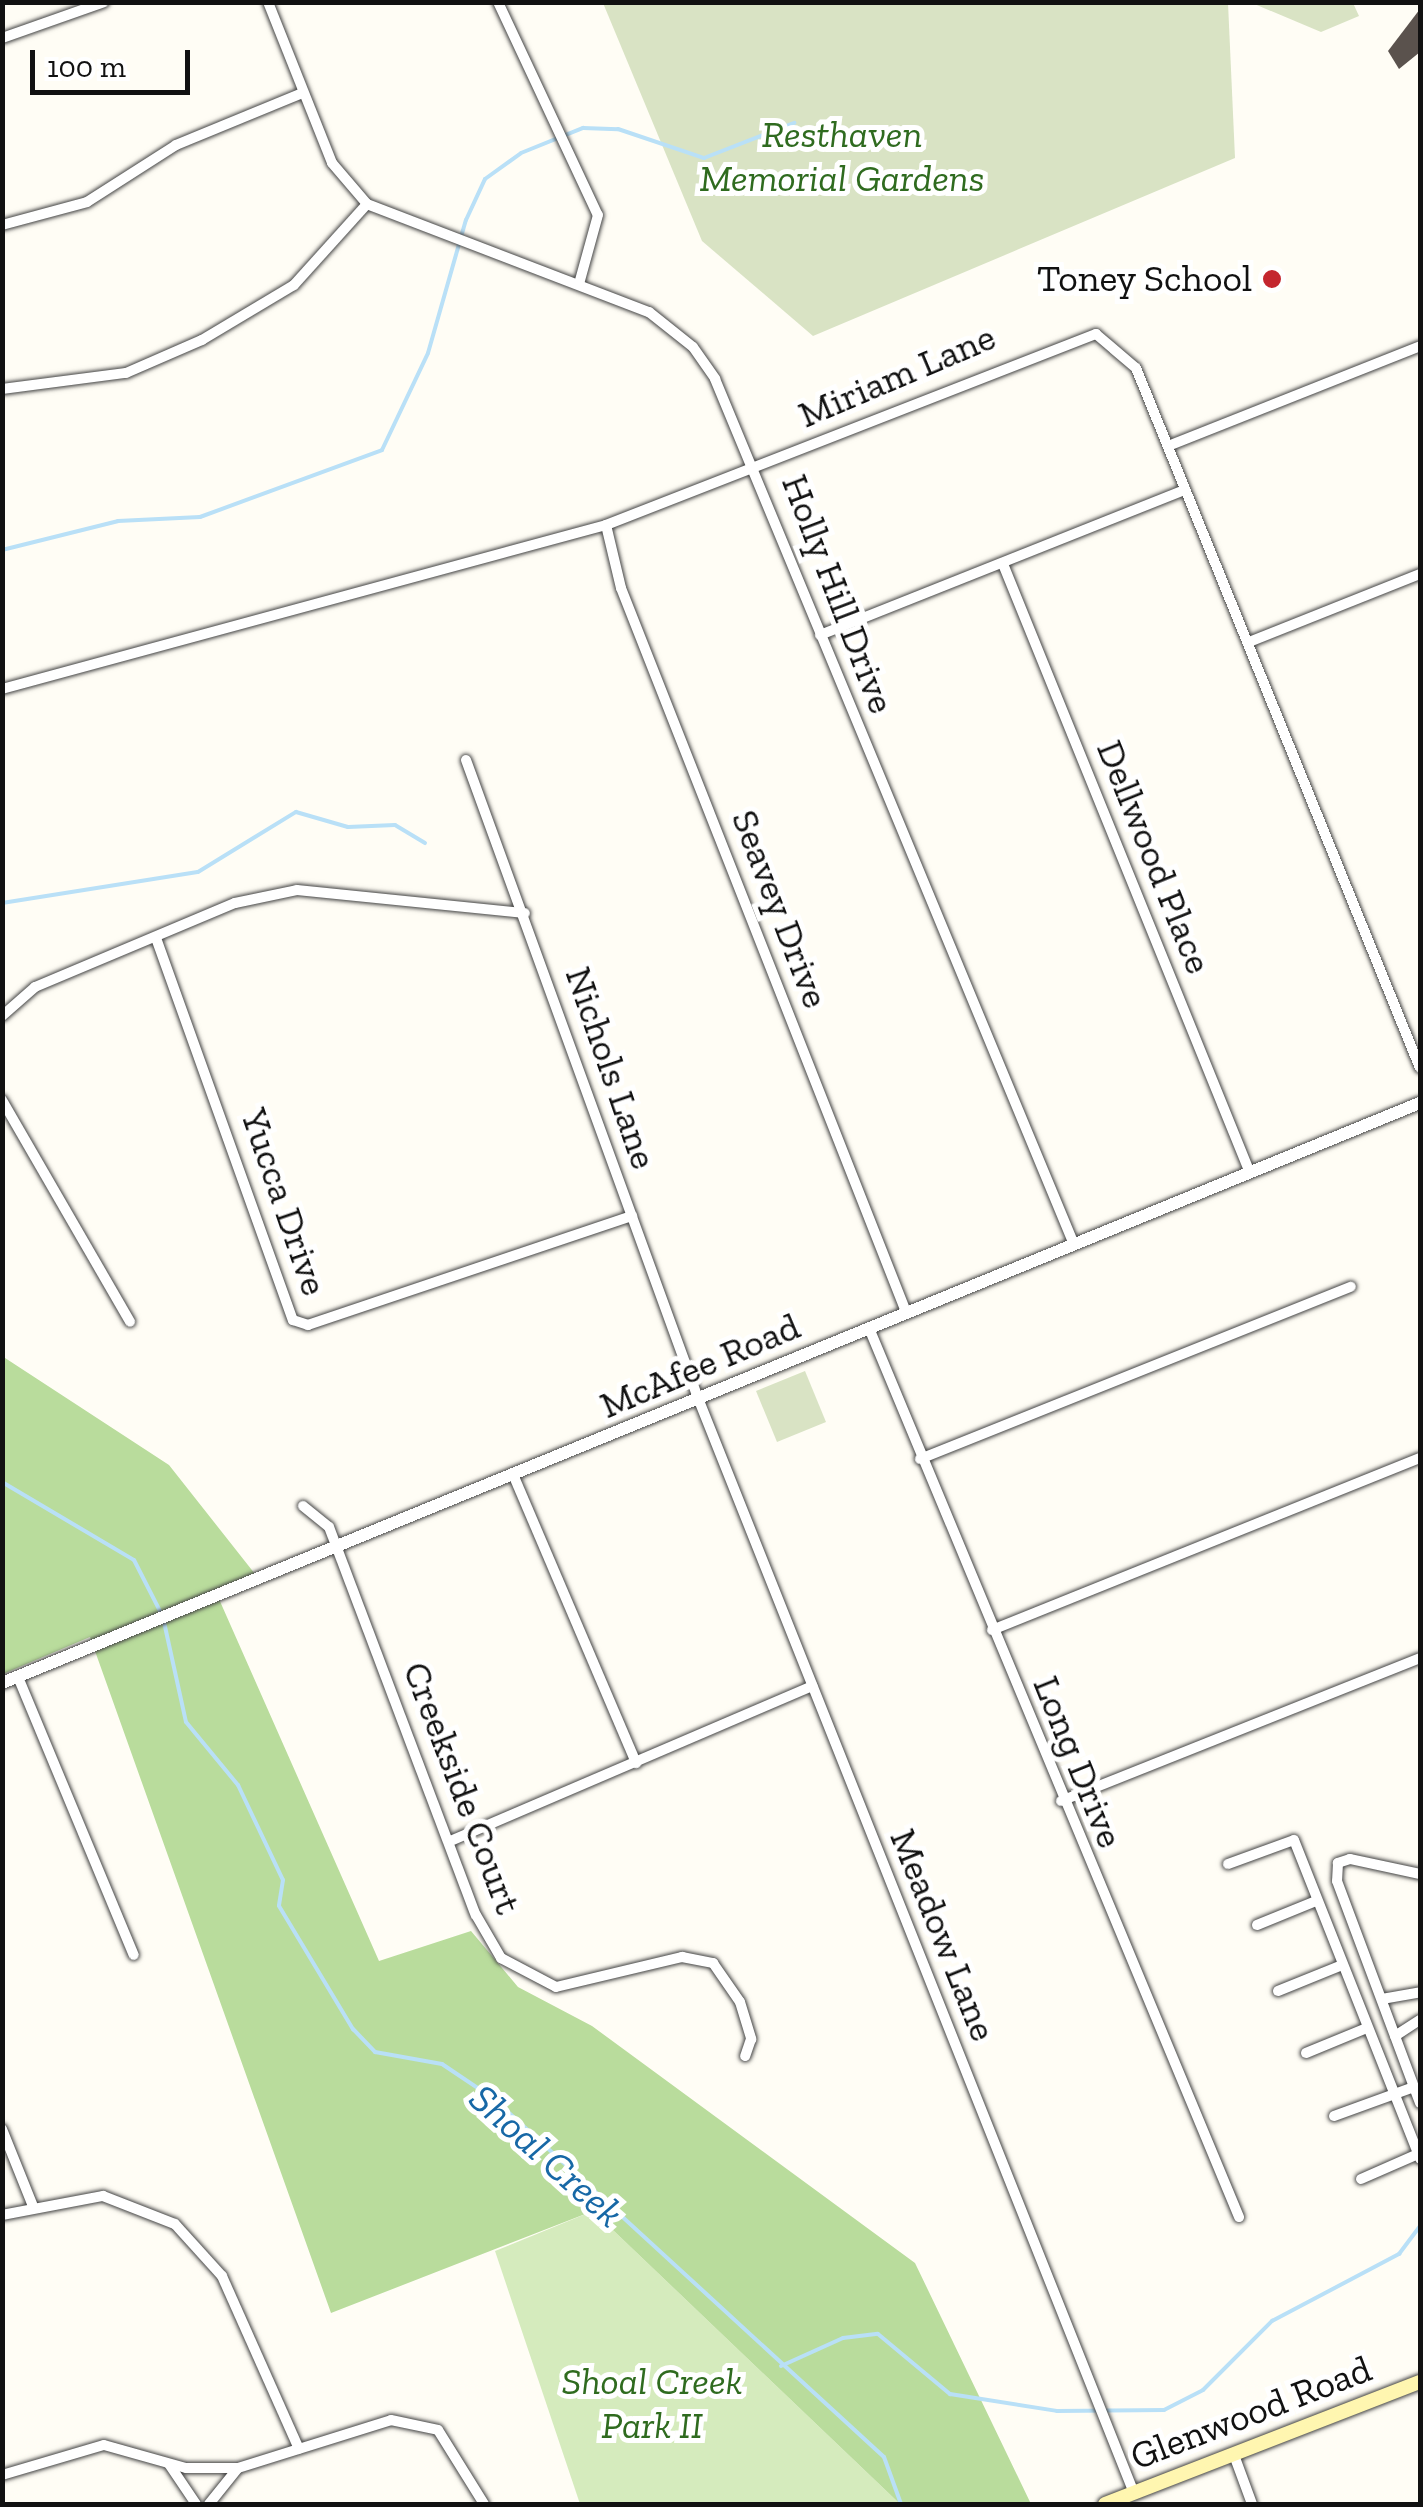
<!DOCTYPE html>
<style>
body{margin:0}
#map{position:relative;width:1423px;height:2507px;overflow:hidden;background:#fffdf5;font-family:"Zilla Slab",serif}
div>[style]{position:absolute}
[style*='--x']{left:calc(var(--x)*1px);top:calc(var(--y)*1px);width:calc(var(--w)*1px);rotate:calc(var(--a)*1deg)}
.green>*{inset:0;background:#d5ebbd}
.forest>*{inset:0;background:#b9dc9c}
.cemetery>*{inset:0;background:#d9e3c4}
.stream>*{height:4px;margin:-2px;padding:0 2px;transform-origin:2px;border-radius:2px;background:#b9e0f7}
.building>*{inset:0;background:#5a524d}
.roads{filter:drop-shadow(0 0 2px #444) drop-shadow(0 0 2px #444)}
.minor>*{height:10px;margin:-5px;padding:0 5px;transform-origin:5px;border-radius:5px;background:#fff}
.tertiary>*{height:12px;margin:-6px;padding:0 6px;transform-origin:6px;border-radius:6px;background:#fff}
.secondary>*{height:14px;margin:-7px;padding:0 7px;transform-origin:7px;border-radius:7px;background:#fff6b0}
.dots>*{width:28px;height:28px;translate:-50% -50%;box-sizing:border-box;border:5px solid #fff;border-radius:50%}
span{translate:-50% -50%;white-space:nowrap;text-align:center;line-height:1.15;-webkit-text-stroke:10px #fff;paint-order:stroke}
.park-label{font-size:38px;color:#2f6b1f;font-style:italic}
.poi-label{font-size:38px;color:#111}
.right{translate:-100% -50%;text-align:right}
.street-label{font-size:38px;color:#111}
.water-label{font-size:40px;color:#1768a6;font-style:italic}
.frame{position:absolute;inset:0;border:5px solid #111;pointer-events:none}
.scale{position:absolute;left:30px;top:50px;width:160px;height:45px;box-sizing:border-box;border:5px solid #111;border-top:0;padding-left:12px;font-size:30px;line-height:35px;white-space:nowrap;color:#111;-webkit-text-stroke:8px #fff;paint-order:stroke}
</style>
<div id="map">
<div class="green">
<div style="clip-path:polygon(593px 2211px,900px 2504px,580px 2504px,495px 2251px)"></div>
</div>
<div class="forest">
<div style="clip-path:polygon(2px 1356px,169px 1465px,255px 1574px,215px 1590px,379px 1961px,471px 1931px,518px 1987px,592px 2026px,915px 2263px,1031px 2504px,900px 2504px,593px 2211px,331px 2313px,90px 1637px,3px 1674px)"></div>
</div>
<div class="cemetery">
<div style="clip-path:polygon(603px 3px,1228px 3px,1235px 158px,813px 336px,702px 241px)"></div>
<div style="clip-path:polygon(1252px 3px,1353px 3px,1359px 16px,1321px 32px)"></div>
<div style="clip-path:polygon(805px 1371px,826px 1422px,777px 1442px,756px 1391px)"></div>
</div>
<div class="stream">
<div style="--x:2;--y:550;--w:120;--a:-14"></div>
<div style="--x:118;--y:521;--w:82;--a:-2.8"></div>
<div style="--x:200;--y:517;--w:194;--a:-20.2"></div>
<div style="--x:382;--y:450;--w:107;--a:-64.6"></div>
<div style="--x:428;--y:353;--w:138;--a:-74.1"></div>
<div style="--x:466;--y:220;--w:45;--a:-65.1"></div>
<div style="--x:485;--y:179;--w:44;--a:-35.8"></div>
<div style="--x:521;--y:153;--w:67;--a:-22"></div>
<div style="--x:583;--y:128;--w:35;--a:2"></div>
<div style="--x:618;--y:129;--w:91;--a:18.6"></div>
<div style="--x:704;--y:158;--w:97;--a:-21.3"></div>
<div style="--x:2;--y:903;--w:198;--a:-9"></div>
<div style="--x:198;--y:872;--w:115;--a:-31.5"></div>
<div style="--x:296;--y:812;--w:54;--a:16.1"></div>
<div style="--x:348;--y:827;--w:47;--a:-2.4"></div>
<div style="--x:395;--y:825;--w:35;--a:31"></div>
<div style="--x:2;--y:1482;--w:153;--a:30.6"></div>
<div style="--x:134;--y:1560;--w:59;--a:63"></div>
<div style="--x:164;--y:1622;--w:102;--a:77.6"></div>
<div style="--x:186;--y:1722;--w:82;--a:50.5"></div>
<div style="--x:238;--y:1785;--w:105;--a:64.7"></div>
<div style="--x:283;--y:1880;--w:26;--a:99"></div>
<div style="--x:279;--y:1906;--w:144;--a:59"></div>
<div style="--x:353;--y:2029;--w:32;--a:46"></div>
<div style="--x:375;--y:2052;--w:68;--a:10.2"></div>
<div style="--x:442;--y:2064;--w:63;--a:33.9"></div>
<div style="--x:494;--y:2099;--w:529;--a:42.55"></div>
<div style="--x:884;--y:2457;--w:50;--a:70.1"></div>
<div style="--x:781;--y:2366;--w:68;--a:-24.3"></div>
<div style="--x:843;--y:2338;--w:35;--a:-7"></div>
<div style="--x:878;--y:2334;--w:94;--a:39.8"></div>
<div style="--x:950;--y:2394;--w:108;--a:9"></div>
<div style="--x:1057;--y:2411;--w:107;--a:-0.5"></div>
<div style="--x:1164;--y:2410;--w:44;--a:-27.1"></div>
<div style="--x:1203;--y:2390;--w:98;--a:-45"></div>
<div style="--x:1272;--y:2321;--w:144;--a:-27.8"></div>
<div style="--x:1399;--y:2254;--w:35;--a:-53"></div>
</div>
<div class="building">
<div style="clip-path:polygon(1420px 9px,1420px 52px,1399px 69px,1388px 51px)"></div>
</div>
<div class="roads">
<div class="minor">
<div style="--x:268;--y:2;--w:173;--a:68.3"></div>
<div style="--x:332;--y:163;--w:54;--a:49.5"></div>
<div style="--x:367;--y:204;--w:302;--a:21"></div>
<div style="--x:649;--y:312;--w:56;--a:38.5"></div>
<div style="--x:693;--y:347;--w:39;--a:55"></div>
<div style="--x:715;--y:379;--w:934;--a:67.47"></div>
<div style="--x:498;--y:2;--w:235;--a:64.9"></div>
<div style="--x:598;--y:215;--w:72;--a:105.4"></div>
<div style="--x:2;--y:38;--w:108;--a:-19.4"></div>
<div style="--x:2;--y:225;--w:88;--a:-15.1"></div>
<div style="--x:87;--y:202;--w:106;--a:-32.6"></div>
<div style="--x:176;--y:145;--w:136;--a:-22.4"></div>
<div style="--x:2;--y:389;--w:125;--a:-7.4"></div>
<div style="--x:126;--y:373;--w:83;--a:-23.5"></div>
<div style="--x:202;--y:340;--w:107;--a:-30.9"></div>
<div style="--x:294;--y:285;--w:109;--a:-48"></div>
<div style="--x:1168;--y:446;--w:271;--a:-21.6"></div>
<div style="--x:606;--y:525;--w:65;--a:76.6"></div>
<div style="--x:621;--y:588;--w:778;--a:68.51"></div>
<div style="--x:1003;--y:564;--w:657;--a:67.92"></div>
<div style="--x:820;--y:635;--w:393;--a:-21.7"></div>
<div style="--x:1249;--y:642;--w:184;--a:-21.7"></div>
<div style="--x:2;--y:689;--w:626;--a:-15.19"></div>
<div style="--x:606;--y:525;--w:526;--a:-21.3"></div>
<div style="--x:1096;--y:334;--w:52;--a:40.4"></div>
<div style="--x:1136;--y:368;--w:755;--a:67.92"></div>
<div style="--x:466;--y:760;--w:679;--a:70.02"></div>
<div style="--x:698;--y:1398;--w:1179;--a:68.29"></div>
<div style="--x:156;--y:938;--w:406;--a:70.3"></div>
<div style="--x:293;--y:1320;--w:16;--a:18"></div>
<div style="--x:308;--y:1325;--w:342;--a:-18.6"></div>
<div style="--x:2;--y:1016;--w:44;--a:-41.3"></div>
<div style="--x:35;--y:987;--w:217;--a:-22.8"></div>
<div style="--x:235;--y:903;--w:63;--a:-11.8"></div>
<div style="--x:297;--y:890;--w:229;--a:5.8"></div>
<div style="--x:2;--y:1100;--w:256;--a:60"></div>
<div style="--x:869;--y:1328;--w:963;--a:67.4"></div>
<div style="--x:920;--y:1459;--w:464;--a:-21.8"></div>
<div style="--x:515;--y:1479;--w:309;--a:66.9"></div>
<div style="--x:303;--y:1506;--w:33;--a:39"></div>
<div style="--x:329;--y:1527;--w:415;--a:69.3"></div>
<div style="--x:476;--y:1915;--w:50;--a:59.8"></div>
<div style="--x:501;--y:1958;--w:62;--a:27.8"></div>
<div style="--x:556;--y:1987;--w:130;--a:-13.4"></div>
<div style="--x:682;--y:1957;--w:32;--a:11"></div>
<div style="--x:713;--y:1963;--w:47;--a:55.3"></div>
<div style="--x:740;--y:2002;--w:39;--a:73"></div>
<div style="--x:751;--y:2039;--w:18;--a:109"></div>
<div style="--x:992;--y:1630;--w:461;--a:-21.9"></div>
<div style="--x:18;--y:1677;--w:301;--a:67.4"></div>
<div style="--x:1061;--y:1801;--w:386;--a:-21.7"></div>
<div style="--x:453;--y:1840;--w:391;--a:-23.2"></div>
<div style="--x:1228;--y:1864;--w:70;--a:-20"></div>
<div style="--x:1294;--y:1840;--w:343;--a:68.4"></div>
<div style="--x:1420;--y:1874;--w:72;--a:-167.9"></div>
<div style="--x:1350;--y:1859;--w:13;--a:162"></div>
<div style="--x:1338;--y:1863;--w:18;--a:93"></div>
<div style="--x:1337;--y:1881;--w:237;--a:69.5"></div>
<div style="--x:1257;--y:1925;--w:64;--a:-22.1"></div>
<div style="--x:1278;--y:1991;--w:69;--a:-22.1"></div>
<div style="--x:1382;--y:1999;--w:39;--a:-10"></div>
<div style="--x:1395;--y:2036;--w:30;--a:-33"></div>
<div style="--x:1306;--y:2053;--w:66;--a:-22.3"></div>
<div style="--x:1334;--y:2116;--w:85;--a:-19.9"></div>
<div style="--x:2;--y:2129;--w:83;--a:68.1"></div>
<div style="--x:1361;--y:2179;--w:62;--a:-23.7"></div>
<div style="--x:2;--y:2215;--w:103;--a:-10.7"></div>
<div style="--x:103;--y:2196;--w:77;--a:21.3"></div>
<div style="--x:175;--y:2224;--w:70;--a:47.9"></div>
<div style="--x:222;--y:2276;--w:189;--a:66"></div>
<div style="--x:1234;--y:2455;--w:52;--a:69.8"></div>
<div style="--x:169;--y:2464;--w:48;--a:56"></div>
<div style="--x:2;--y:2475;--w:106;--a:-16.4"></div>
<div style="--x:104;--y:2445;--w:85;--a:15.7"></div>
<div style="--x:186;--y:2468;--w:52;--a:0"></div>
<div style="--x:238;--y:2468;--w:160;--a:-17.4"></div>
<div style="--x:391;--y:2420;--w:48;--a:12"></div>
<div style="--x:438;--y:2430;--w:87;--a:58.1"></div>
<div style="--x:209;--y:2504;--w:46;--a:-51.1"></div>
</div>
<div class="tertiary">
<div style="--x:2;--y:1683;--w:1532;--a:-22.25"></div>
</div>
<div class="secondary">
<div style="--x:1105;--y:2504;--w:338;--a:-21.2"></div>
</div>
</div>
<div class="dots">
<div style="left:1272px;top:279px;background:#c4262e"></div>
</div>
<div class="park-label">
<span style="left:842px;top:157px">Resthaven<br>Memorial Gardens</span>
<span style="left:652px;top:2404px">Shoal Creek<br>Park II</span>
</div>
<div class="poi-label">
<span class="right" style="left:1252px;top:279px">Toney School</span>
</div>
<div class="street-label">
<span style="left:897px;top:376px;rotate:-23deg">Miriam Lane</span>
<span style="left:838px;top:594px;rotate:69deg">Holly Hill Drive</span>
<span style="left:1154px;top:857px;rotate:68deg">Dellwood Place</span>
<span style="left:780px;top:909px;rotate:69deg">Seavey Drive</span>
<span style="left:611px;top:1068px;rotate:71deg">Nichols Lane</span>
<span style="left:284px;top:1202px;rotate:71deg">Yucca Drive</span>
<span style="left:700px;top:1366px;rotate:-23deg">McAfee Road</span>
<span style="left:1078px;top:1762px;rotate:68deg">Long Drive</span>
<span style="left:462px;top:1788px;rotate:69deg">Creekside Court</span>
<span style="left:943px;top:1935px;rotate:68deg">Meadow Lane</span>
<span style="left:1251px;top:2413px;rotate:-21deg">Glenwood Road</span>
</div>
<div class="water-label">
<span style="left:547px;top:2155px;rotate:42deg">Shoal Creek</span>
</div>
<div class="frame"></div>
<div class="scale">100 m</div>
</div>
